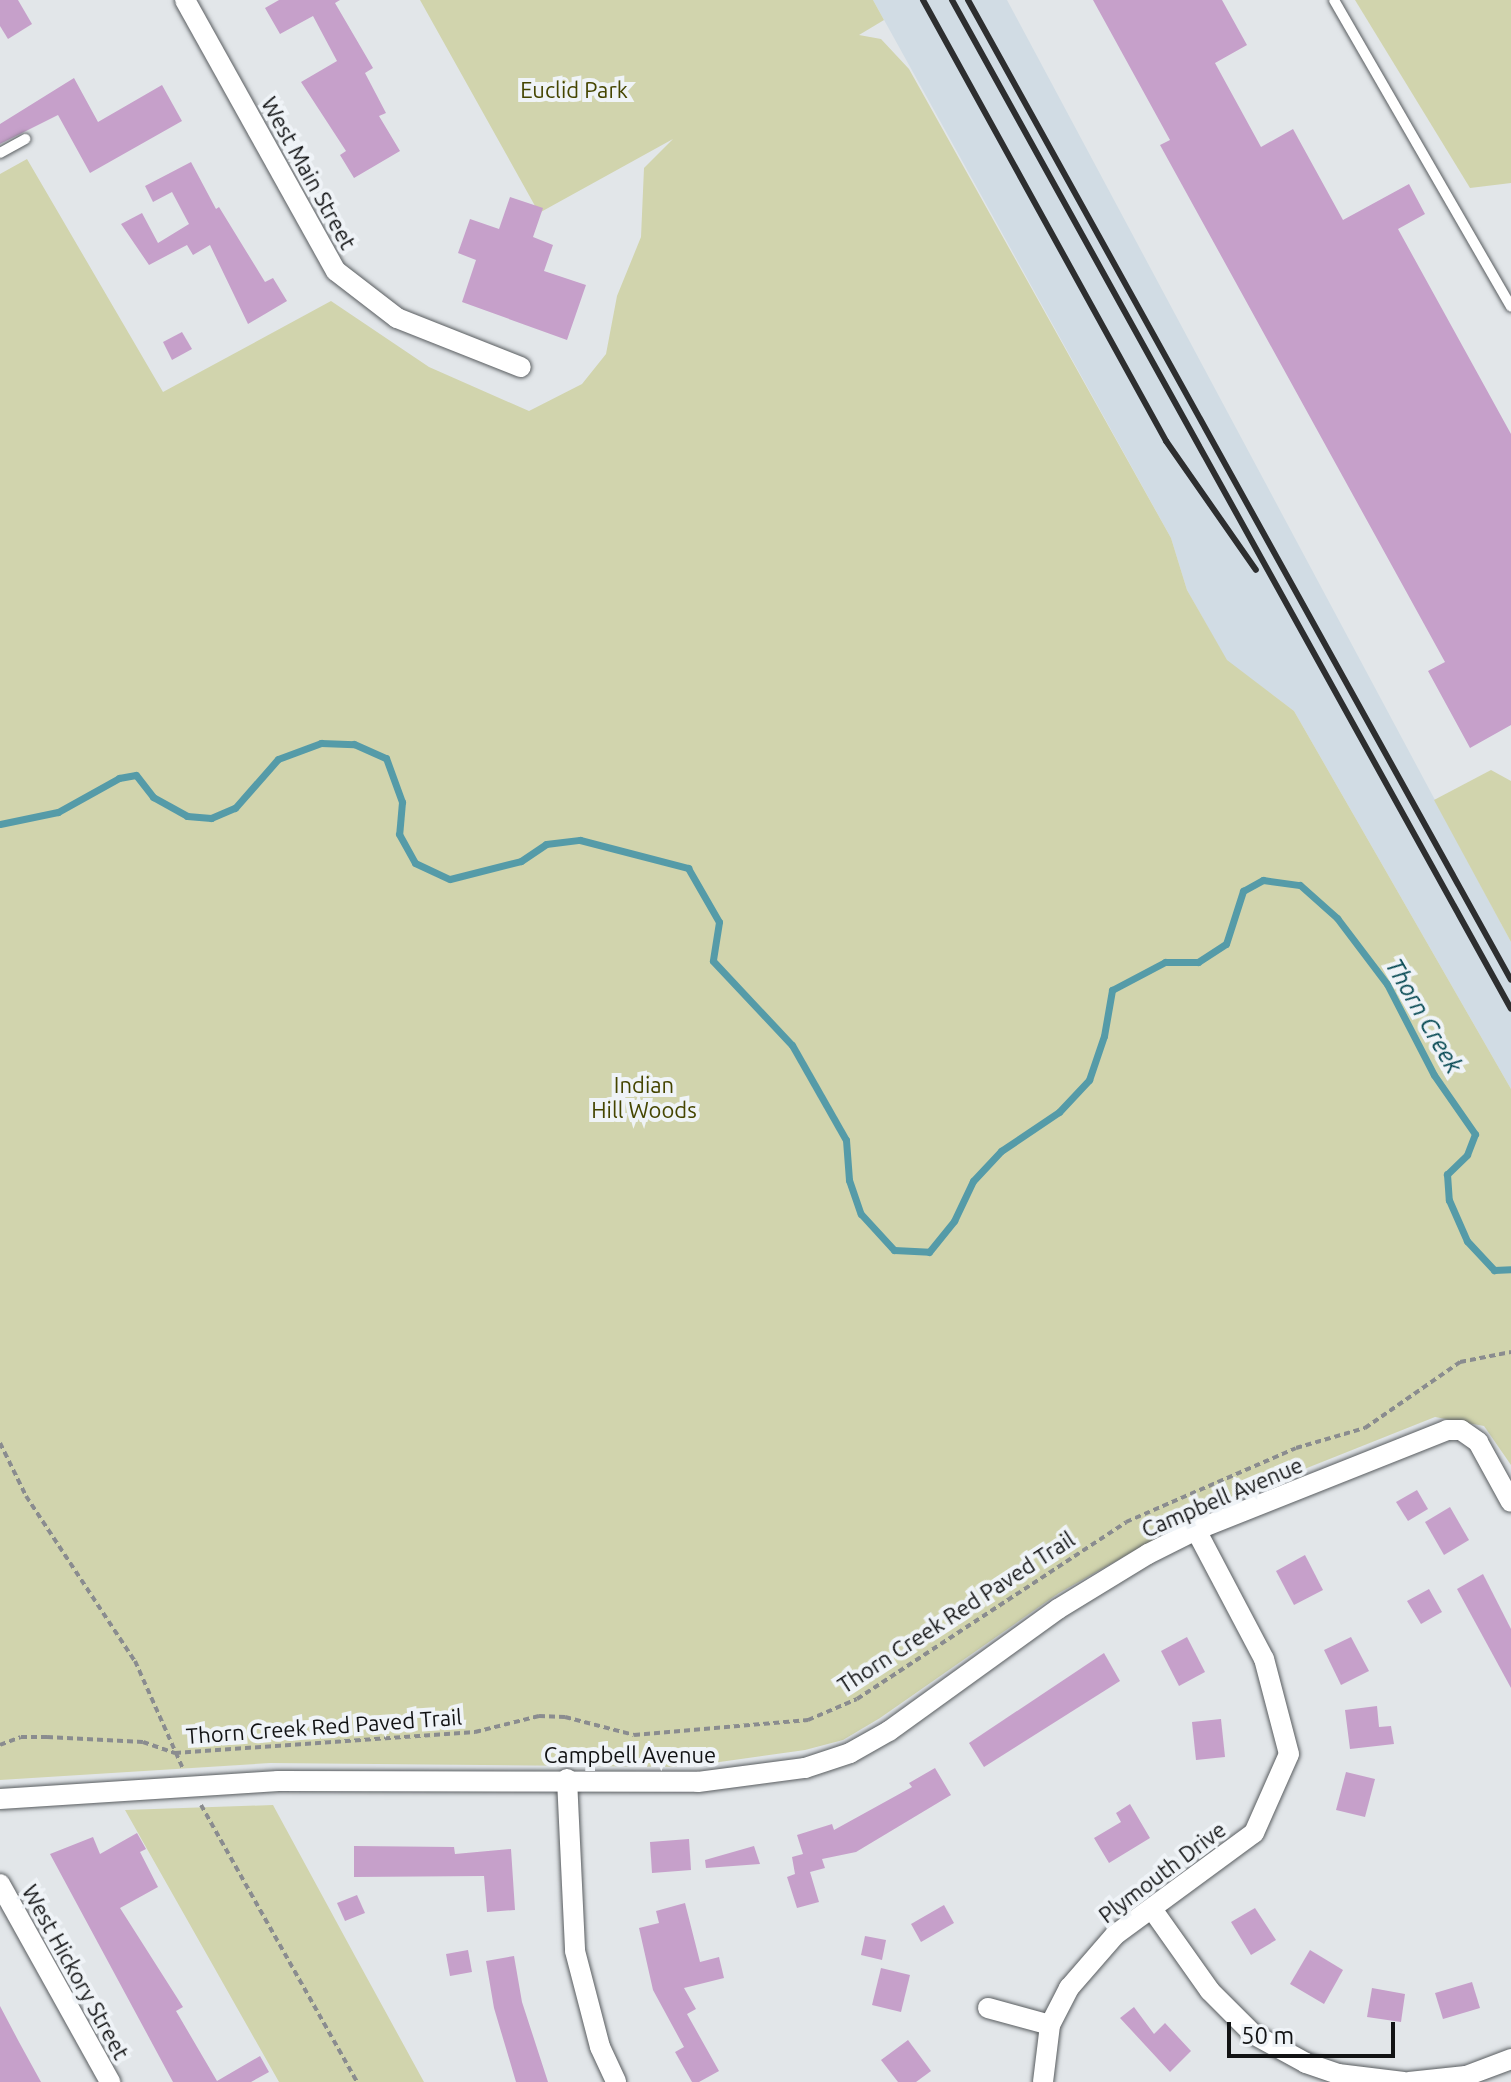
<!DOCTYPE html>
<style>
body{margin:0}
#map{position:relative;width:1511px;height:2082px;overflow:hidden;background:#e2e6e9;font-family:Ubuntu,sans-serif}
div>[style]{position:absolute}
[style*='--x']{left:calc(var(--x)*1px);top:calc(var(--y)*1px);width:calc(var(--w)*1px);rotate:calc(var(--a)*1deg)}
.built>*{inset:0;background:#d1dce4}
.green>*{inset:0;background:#d1d4ad}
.stream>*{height:7px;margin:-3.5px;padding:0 3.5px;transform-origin:3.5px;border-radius:3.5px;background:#559ba8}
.building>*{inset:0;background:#c6a0ca}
.path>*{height:4px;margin-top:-2px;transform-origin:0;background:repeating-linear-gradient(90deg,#8a8c8f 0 6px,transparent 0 10px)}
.roads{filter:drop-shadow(0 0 2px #595d60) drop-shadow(0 0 2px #595d60)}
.service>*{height:10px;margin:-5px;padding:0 5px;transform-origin:5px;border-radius:5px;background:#fff}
.minor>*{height:20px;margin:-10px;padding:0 10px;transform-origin:10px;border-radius:10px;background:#fff}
.rail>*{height:6px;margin:-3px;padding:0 3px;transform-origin:3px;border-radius:3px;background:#2d2e2f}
span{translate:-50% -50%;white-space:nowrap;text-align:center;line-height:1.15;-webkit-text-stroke:8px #eff3f7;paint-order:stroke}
.park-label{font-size:22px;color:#454500}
.street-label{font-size:22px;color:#121314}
.water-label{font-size:24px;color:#024650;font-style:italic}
.scale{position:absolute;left:1227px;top:2022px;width:168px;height:36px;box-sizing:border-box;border:4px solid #121314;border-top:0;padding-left:10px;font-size:24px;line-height:28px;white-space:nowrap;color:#121314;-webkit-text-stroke:6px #eff3f7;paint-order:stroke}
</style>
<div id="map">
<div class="built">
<div style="clip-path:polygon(873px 0,1007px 0,1511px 942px,1511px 1089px,1294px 711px,1227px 661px,1187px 590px,1171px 538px)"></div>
</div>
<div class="green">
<div style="clip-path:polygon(420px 0,873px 0,884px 20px,859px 35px,881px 39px,909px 69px,1171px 538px,1187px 590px,1227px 660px,1294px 711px,1511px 1089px,1511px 1465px,1484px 1426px,1435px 1417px,1219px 1503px,1059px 1593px,880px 1718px,843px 1740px,805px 1750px,684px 1767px,270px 1763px,0 1780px,0 174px,27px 159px,163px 392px,331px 301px,429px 367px,529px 411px,582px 384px,606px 354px,617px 296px,641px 237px,644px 168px,673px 139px,539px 213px)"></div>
<div style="clip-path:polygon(1355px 0,1511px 0,1511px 183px,1470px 188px)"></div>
<div style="clip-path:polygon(1491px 770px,1511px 781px,1511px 942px,1434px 800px)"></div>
<div style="clip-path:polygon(273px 1805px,355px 1956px,424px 2082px,279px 2082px,125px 1810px)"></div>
</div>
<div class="stream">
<div style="--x:0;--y:824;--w:59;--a:-11.7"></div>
<div style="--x:58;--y:812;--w:70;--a:-29.1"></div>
<div style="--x:119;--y:778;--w:17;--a:-10"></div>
<div style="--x:136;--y:775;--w:28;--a:52"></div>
<div style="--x:153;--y:797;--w:39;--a:29"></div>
<div style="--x:187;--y:816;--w:24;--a:5"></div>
<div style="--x:211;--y:818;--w:26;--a:-23"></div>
<div style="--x:235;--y:808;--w:65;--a:-48.7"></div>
<div style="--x:278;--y:759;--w:46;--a:-20.4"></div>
<div style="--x:321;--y:743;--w:33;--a:2"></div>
<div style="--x:354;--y:744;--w:35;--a:24"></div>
<div style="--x:386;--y:758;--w:47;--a:70"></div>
<div style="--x:402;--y:802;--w:32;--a:95"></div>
<div style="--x:399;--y:834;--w:33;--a:61"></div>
<div style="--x:415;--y:863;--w:38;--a:25"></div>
<div style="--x:450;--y:879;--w:73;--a:-14.2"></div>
<div style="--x:521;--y:861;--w:30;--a:-34"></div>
<div style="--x:546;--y:844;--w:34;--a:-7"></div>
<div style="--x:580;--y:840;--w:112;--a:14.5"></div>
<div style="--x:688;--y:868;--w:62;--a:60.1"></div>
<div style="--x:719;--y:922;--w:39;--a:99"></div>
<div style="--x:713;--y:961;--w:115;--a:46.8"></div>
<div style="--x:792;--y:1045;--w:109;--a:60.4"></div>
<div style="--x:846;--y:1140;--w:40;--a:85.7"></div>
<div style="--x:849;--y:1180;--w:36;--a:71"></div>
<div style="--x:861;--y:1214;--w:49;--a:47.5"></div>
<div style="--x:894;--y:1250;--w:35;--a:3"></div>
<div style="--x:929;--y:1252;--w:40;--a:-51"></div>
<div style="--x:954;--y:1221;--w:44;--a:-64.6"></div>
<div style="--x:973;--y:1181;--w:41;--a:-47"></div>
<div style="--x:1001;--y:1151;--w:70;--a:-33.9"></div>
<div style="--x:1059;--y:1112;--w:44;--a:-46.8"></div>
<div style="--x:1089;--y:1080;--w:46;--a:-71.2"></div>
<div style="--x:1104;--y:1036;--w:47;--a:-80.1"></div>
<div style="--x:1112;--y:990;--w:60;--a:-27.8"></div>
<div style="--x:1165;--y:962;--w:33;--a:0"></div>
<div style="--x:1198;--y:962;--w:33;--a:-33"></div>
<div style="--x:1226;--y:944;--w:56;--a:-72.2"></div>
<div style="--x:1243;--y:891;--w:23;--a:-29"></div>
<div style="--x:1263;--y:880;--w:37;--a:8"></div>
<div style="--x:1300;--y:885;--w:50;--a:41.7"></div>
<div style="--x:1337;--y:918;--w:83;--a:52.9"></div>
<div style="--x:1387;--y:984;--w:102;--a:62.7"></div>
<div style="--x:1434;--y:1075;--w:72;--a:55.2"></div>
<div style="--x:1475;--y:1134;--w:22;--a:111"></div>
<div style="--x:1467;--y:1155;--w:28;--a:136"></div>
<div style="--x:1447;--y:1174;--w:26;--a:86"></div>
<div style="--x:1449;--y:1200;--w:45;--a:66.3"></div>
<div style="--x:1467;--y:1241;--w:40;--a:47"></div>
<div style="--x:1494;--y:1270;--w:17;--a:-3"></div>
</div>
<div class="building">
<div style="clip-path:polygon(0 0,18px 0,32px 24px,8px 39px,0 26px)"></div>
<div style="clip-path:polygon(279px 0,340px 0,335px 3px,373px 68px,365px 73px,386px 113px,379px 116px,400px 151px,354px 178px,340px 155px,346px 151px,301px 82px,337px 61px,313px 16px,280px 34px,265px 8px)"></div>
<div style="clip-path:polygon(1093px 0,1222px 0,1247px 45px,1215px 63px,1261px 147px,1293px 129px,1343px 220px,1409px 184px,1425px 214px,1398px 229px,1511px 434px,1511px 725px,1470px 748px,1428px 671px,1445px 662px,1160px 145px,1170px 140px)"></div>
<div style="clip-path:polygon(74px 78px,98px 122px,162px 85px,182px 121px,90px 173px,58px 115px,0 144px,0 124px)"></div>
<div style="clip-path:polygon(191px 162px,216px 209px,219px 207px,265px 282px,273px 278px,287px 301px,248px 324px,210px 245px,193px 255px,187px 245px,149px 265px,121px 224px,142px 213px,158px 243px,189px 224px,172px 192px,153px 202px,145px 186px)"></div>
<div style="clip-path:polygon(510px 197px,543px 208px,533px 237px,553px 245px,544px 271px,586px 285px,567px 340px,462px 302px,476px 260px,458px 253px,470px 219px,499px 229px)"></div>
<div style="clip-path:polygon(182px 332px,192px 349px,172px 360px,163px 342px)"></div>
<div style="clip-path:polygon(1417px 1490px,1428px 1509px,1408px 1521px,1396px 1502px)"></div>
<div style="clip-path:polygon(1450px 1507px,1469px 1540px,1444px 1555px,1425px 1522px)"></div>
<div style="clip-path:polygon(1305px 1555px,1323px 1590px,1294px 1605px,1276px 1571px)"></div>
<div style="clip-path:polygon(1483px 1574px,1511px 1629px,1511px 1688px,1457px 1589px)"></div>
<div style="clip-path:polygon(1429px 1589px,1442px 1612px,1421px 1624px,1407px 1601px)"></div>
<div style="clip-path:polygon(1187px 1637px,1205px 1672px,1179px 1686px,1161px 1651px)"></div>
<div style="clip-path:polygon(1351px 1637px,1369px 1671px,1341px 1685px,1324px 1650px)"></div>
<div style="clip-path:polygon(1104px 1653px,1120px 1681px,984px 1767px,969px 1743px)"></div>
<div style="clip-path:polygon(1377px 1706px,1379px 1727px,1391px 1726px,1394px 1744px,1350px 1749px,1345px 1710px)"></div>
<div style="clip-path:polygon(1221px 1719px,1225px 1757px,1196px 1760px,1192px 1722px)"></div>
<div style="clip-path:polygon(935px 1768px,951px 1795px,856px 1852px,822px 1859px,825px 1868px,810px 1872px,819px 1902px,797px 1908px,787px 1877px,795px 1874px,792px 1857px,803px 1854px,797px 1835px,832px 1824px,834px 1830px,912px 1787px,909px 1783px)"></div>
<div style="clip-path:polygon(1346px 1772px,1375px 1779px,1365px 1817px,1336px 1810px)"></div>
<div style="clip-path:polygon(1130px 1804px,1150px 1838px,1109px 1863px,1094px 1838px,1121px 1822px,1116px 1813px)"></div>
<div style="clip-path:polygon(137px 1833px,146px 1849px,140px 1852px,158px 1887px,120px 1908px,183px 2007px,176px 2011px,217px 2081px,260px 2056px,269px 2072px,251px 2082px,173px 2082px,50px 1854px,93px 1837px,100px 1854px)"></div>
<div style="clip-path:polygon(689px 1839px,691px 1870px,652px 1873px,650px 1842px)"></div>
<div style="clip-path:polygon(354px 1846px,454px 1847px,455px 1854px,511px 1849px,515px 1910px,487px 1912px,484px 1876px,354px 1877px)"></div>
<div style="clip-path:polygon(754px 1846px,760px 1864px,706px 1868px,705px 1860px)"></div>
<div style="clip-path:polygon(357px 1895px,365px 1913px,345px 1921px,337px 1903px)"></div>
<div style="clip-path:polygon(685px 1903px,700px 1962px,719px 1957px,724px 1978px,684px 1988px,696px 2009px,687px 2014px,719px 2071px,699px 2082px,692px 2082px,675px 2052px,684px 2047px,653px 1990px,639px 1928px,659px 1923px,656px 1911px)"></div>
<div style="clip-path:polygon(944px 1905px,954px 1923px,921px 1942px,911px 1924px)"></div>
<div style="clip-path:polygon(1255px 1908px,1276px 1940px,1251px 1955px,1231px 1922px)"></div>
<div style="clip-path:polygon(865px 1936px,886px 1940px,882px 1960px,861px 1955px)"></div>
<div style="clip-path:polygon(468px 1950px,472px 1972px,450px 1976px,446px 1954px)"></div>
<div style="clip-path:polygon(1310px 1950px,1343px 1970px,1324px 2004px,1290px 1984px)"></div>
<div style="clip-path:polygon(514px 1956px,522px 2002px,548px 2082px,516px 2082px,494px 2008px,486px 1961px)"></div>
<div style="clip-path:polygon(881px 1968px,910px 1975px,901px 2012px,872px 2005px)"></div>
<div style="clip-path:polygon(1472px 1982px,1480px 2008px,1443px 2019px,1435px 1993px)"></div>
<div style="clip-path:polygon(1372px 1988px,1405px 1994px,1401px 2022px,1367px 2017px)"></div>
<div style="clip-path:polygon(0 2006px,19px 2042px,41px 2082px,0 2082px)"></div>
<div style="clip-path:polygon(1134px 2007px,1154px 2034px,1165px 2023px,1191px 2051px,1170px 2072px,1120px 2018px)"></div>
<div style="clip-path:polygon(908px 2040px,931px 2071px,916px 2082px,898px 2082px,881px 2060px)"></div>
</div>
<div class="path">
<div style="--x:0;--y:1443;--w:59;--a:63.9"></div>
<div style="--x:26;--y:1496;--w:198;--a:56.6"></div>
<div style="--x:135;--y:1661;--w:118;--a:66"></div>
<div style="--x:0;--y:1745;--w:22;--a:-21"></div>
<div style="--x:21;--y:1737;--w:26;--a:0"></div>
<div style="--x:47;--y:1737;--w:96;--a:3"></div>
<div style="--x:143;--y:1742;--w:34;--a:19"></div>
<div style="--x:175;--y:1753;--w:301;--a:-4"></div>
<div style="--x:475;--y:1732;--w:66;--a:-14"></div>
<div style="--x:539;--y:1716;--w:26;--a:2"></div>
<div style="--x:565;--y:1717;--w:71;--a:14.6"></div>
<div style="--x:634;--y:1735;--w:175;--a:-4.9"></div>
<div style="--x:808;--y:1720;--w:53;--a:-23.2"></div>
<div style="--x:857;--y:1699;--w:322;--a:-33.3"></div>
<div style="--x:1126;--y:1522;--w:185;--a:-23.5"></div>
<div style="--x:1296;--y:1448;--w:72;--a:-16.2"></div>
<div style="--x:1365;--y:1428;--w:116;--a:-34.8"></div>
<div style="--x:1460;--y:1362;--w:52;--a:-11.1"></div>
<div style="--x:201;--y:1805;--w:318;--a:60.6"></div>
</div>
<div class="roads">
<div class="service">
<div style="--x:1334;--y:0;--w:354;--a:60"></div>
<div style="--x:0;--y:153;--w:29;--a:-29"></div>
</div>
<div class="minor">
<div style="--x:185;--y:0;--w:310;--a:60.9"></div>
<div style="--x:336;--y:271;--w:77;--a:37.6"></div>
<div style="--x:397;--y:318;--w:133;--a:21.6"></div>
<div style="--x:567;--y:1779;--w:172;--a:87.3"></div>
<div style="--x:575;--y:1951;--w:99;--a:75.4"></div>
<div style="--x:600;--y:2047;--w:38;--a:65"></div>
<div style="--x:0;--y:1799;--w:279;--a:-3.7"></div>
<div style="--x:278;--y:1781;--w:420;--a:0.1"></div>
<div style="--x:698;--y:1782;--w:108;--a:-7.5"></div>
<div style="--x:805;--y:1768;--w:47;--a:-18.4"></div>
<div style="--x:850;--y:1753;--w:45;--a:-29.4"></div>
<div style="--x:889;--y:1731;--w:208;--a:-35.8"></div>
<div style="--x:1058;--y:1609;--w:105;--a:-31.4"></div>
<div style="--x:1148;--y:1554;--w:54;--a:-26.6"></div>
<div style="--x:1196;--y:1530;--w:270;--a:-21.7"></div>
<div style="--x:1447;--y:1430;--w:14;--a:0"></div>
<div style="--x:1461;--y:1430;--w:21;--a:35"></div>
<div style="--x:1478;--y:1442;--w:68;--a:61.2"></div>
<div style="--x:0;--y:1884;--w:227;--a:60.9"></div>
<div style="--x:1152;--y:1909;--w:100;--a:54.7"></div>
<div style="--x:1210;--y:1991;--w:61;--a:45"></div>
<div style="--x:1253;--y:2034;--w:60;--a:28.7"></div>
<div style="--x:1306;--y:2063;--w:34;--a:19"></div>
<div style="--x:1338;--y:2074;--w:66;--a:6.9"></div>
<div style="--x:988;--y:2008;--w:64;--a:15.3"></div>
<div style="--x:1043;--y:2082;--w:57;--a:-83"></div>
<div style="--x:1050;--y:2025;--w:42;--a:-62.8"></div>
<div style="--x:1069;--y:1988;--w:70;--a:-49"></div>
<div style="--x:1115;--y:1935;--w:172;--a:-36.3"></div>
<div style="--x:1254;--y:1833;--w:86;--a:-66.1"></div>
<div style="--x:1289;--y:1754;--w:98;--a:-104.7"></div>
<div style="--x:1264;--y:1659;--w:146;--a:-117.8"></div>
<div style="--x:1409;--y:2082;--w:57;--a:-6"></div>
<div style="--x:1466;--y:2076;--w:48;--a:-20.7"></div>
</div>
</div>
<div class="rail">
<div style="--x:923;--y:0;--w:504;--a:61.14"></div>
<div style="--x:1166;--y:441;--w:157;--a:55.1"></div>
<div style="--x:952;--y:0;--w:1153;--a:61.01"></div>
<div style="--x:968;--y:0;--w:1120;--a:61.01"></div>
</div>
<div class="park-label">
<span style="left:574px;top:90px">Euclid Park</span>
<span style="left:644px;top:1097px">Indian<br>Hill Woods</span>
</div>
<div class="street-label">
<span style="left:309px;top:173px;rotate:61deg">West Main Street</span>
<span style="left:1222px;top:1497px;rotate:-23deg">Campbell Avenue</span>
<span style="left:956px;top:1612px;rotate:-33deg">Thorn Creek Red Paved Trail</span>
<span style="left:324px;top:1726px;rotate:-4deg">Thorn Creek Red Paved Trail</span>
<span style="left:630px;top:1755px">Campbell Avenue</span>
<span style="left:1162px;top:1872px;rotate:-37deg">Plymouth Drive</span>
<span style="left:76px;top:1972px;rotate:61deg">West Hickory Street</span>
</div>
<div class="water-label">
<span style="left:1424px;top:1016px;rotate:60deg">Thorn Creek</span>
</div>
<div class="scale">50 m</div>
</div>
